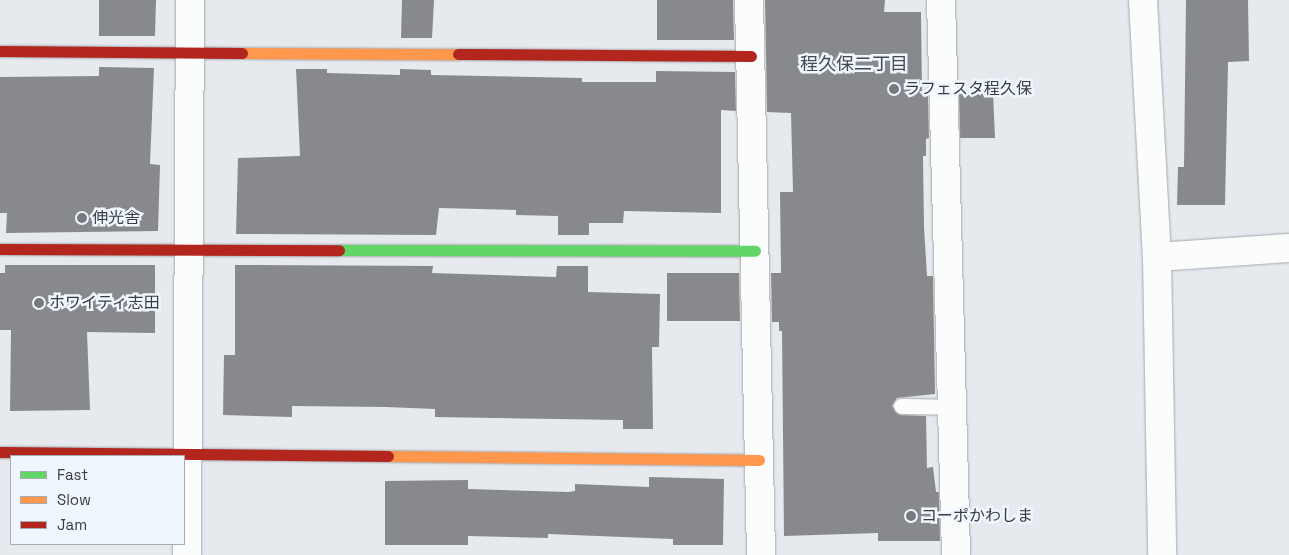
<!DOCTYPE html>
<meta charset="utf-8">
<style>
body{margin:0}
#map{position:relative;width:1289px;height:555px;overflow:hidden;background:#e6e9ee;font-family:"Space Grotesk","Noto Sans JP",sans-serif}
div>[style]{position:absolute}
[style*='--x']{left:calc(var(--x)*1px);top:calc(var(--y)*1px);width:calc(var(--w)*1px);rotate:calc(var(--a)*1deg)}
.building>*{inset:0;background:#88898d}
.roads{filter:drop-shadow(0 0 1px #a7a9ad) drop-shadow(0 0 1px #a7a9ad)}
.lane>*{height:15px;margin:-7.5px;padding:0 7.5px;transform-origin:7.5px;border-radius:7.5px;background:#fbfcfc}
.street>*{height:28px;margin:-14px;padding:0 14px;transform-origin:14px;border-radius:14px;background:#fbfcfc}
.fast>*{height:11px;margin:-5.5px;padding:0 5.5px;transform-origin:5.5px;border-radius:5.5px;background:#63d668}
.slow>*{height:11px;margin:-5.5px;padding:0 5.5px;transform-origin:5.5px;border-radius:5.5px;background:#ff974d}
.jam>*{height:11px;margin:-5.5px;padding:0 5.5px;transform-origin:5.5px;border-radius:5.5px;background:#b3261e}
.dots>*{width:14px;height:14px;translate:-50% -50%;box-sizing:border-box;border:2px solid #eff6fe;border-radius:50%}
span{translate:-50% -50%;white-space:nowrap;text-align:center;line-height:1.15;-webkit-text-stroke:5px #eff6fe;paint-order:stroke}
.poi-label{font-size:16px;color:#3a3d40}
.left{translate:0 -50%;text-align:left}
.neighbourhood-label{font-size:18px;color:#454a51}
.legend{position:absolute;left:10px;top:455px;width:175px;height:90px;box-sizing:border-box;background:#eff6fe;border:1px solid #a7acb2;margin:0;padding:6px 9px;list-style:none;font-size:15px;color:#3a3d40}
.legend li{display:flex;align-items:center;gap:10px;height:25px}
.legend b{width:25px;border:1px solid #a7acb2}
</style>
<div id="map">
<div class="building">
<div style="clip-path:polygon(99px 0,156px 0,155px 36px,99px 36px)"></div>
<div style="clip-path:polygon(402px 0,434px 0,432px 38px,401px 38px)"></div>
<div style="clip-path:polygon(657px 0,733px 0,734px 40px,657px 40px)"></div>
<div style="clip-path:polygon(765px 0,885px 0,884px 12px,921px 12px,922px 95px,928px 95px,929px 138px,926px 139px,926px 156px,923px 156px,924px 227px,927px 276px,933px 276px,935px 394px,897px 398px,892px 406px,900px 415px,926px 416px,927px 468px,933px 467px,936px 492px,939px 492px,940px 541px,878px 541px,878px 533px,784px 536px,782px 331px,779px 331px,779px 322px,772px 322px,771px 273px,781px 273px,780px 192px,793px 192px,791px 113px,767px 112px)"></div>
<div style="clip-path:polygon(1186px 0,1248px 0,1249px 61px,1228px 62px,1225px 205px,1177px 205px,1178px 167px,1184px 167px)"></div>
<div style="clip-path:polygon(99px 67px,154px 68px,150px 164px,160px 165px,158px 231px,6px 233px,7px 213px,0 213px,0 77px,99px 76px)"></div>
<div style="clip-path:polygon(296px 69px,327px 69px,327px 73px,400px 75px,400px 69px,431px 70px,431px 75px,582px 78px,582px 82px,656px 82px,656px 71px,735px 72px,736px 111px,721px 110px,721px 213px,624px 211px,623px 223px,589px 223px,589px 235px,558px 235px,558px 216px,516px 215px,516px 210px,439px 208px,436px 235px,236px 234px,238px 158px,300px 156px)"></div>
<div style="clip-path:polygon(993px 93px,995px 138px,960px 138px,959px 94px)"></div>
<div style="clip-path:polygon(5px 265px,155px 265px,155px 333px,87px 332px,90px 410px,10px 411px,11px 330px,0 330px,0 273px,5px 273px)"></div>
<div style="clip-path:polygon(235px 265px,433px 266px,432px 273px,556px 277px,557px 266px,588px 266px,588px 292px,660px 294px,659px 347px,652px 347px,653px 429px,623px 429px,623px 420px,435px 417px,435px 409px,386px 407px,292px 406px,292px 417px,223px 415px,224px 355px,235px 355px)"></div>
<div style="clip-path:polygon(667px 273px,739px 273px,740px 321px,667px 321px)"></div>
<div style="clip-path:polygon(649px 477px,724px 479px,723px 545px,673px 545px,673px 539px,548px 534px,548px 538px,468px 536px,468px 545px,385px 545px,385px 481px,468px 480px,468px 489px,568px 492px,575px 491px,575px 484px,649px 487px)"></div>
</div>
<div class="roads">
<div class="lane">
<div style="--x:901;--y:406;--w:51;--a:1.1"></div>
</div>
<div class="street">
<div style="--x:749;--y:0;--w:555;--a:88.76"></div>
<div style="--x:941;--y:0;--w:555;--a:88.45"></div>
<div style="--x:1143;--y:0;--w:257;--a:86.9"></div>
<div style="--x:1157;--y:257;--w:298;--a:89"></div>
<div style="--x:1157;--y:257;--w:132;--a:-3.9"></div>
<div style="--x:187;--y:555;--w:555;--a:-89.69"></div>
</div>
<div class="fast">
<div style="--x:339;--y:250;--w:416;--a:0.1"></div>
</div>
<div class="slow">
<div style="--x:242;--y:53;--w:216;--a:0.3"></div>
<div style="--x:388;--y:456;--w:371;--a:0.6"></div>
</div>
<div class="jam">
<div style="--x:0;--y:51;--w:242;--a:0.5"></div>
<div style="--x:458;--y:54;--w:293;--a:0.4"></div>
<div style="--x:0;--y:249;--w:339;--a:0.2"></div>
<div style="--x:0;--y:452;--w:388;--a:0.6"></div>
</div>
</div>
<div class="dots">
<div style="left:894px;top:89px;background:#76797d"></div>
<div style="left:82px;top:218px;background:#76797d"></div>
<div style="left:39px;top:303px;background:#76797d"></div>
<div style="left:911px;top:516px;background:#76797d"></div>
</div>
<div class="poi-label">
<span class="left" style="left:904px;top:89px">ラフェスタ程久保</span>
<span class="left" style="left:92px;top:218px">伸光舎</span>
<span class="left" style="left:49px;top:303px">ホワイティ志田</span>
<span class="left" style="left:921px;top:516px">コーポかわしま</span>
</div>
<div class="neighbourhood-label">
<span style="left:854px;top:64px">程久保二丁目</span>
</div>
<ul class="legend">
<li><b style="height:6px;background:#63d668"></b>Fast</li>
<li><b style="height:6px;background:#ff974d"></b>Slow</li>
<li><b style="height:6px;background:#b3261e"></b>Jam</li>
</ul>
</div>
